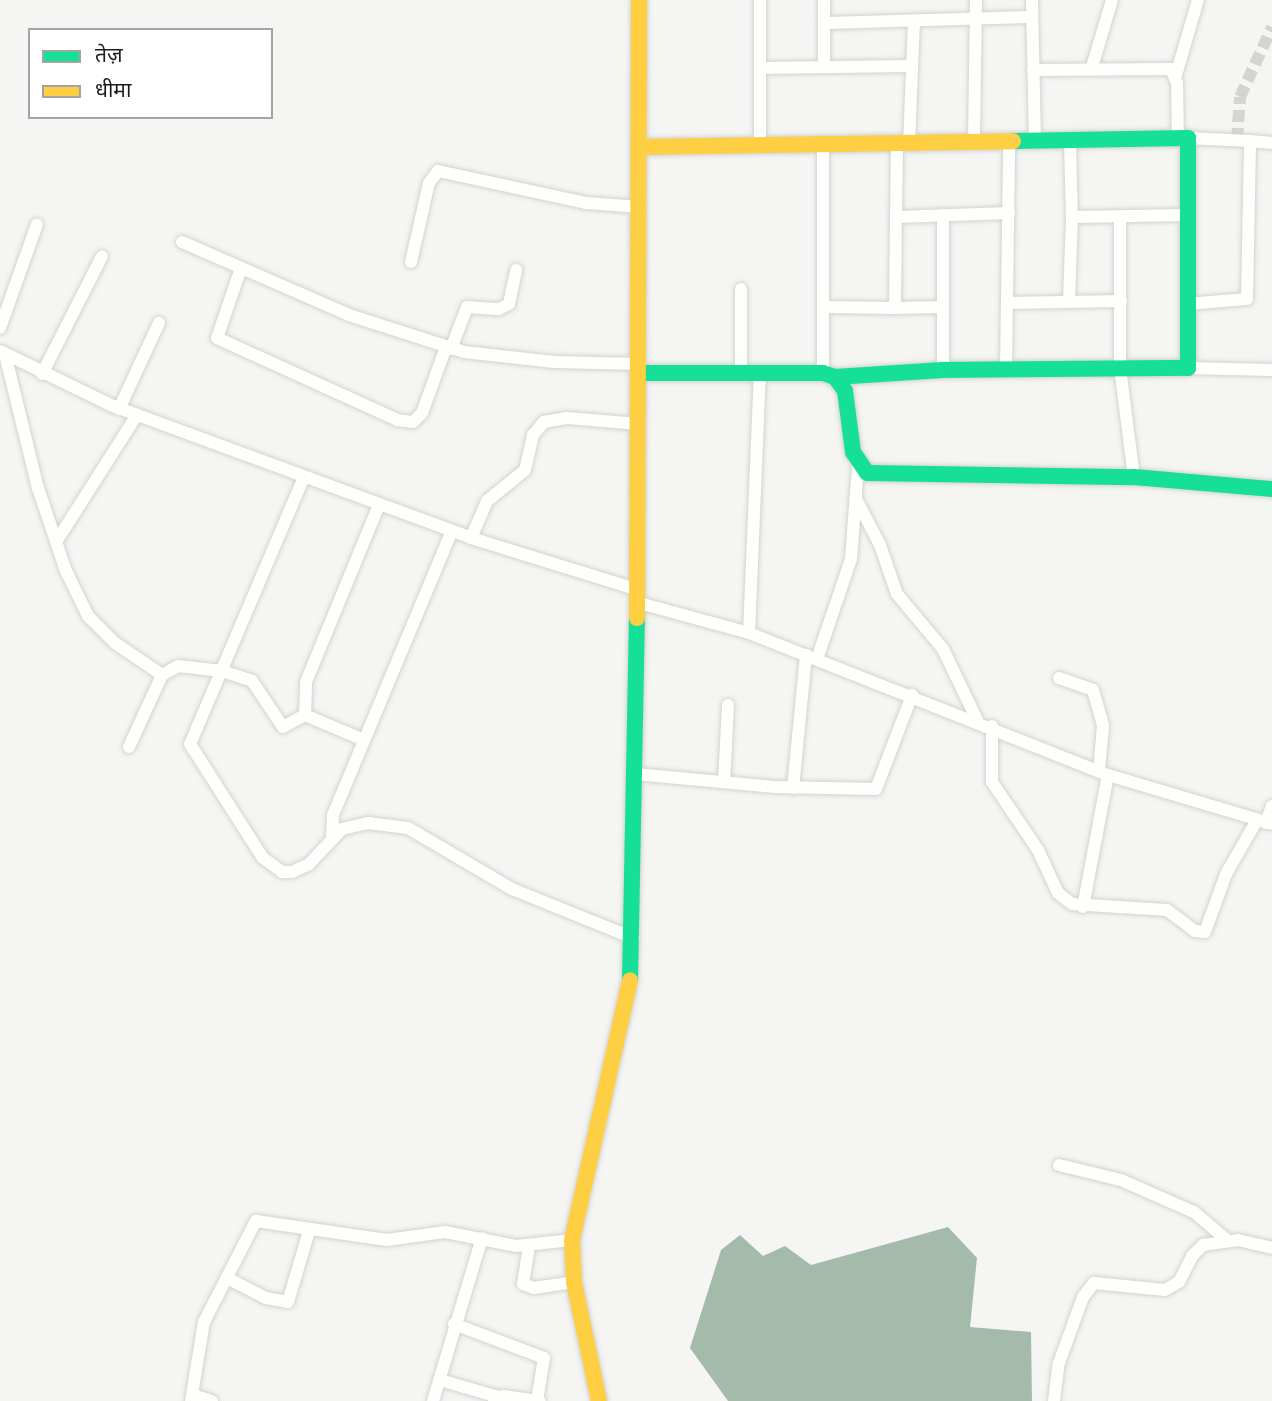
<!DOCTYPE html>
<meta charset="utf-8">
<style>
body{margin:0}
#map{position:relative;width:1272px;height:1401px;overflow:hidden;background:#f5f6f4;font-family:"Alegreya Sans","Noto Sans Devanagari",sans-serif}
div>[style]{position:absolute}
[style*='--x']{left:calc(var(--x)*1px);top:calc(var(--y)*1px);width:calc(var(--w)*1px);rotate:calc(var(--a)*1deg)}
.water>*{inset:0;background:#a4baaa}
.street-tunnel>*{height:12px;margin-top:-6px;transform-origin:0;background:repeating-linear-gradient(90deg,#d4d5d3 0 12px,transparent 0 18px)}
.roads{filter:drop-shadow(0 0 2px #d2d3d1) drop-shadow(0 0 2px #d2d3d1)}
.street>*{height:12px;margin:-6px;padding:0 6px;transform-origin:6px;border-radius:6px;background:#fefefd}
.fast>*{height:16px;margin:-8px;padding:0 8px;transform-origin:8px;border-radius:8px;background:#16e098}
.slow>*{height:16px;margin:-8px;padding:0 8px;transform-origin:8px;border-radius:8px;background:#ffcf43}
span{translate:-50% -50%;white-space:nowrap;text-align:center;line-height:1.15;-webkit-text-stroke:5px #fff;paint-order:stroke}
.legend{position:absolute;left:28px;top:28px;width:245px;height:91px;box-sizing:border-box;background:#fff;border:2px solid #a4a4a4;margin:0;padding:9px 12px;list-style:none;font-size:21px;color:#1c1c1b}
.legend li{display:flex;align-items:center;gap:14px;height:35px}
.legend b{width:35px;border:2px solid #a4a4a4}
</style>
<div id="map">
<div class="water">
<div style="clip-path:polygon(948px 1227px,977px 1258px,970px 1327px,1031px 1332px,1032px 1401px,728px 1401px,690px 1348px,721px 1250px,740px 1235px,763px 1256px,785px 1246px,811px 1265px)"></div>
</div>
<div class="street-tunnel">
<div style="--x:1237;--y:140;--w:43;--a:-86"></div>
<div style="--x:1240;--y:97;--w:77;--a:-65.4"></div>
</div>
<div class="roads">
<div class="street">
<div style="--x:824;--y:0;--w:67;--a:90"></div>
<div style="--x:1032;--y:0;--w:143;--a:88.8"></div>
<div style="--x:824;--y:23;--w:207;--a:-1.7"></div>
<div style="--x:1092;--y:67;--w:70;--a:-73.4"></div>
<div style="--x:760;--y:68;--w:150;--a:-0.8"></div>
<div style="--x:1033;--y:70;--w:138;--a:-0.4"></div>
<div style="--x:1171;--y:69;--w:15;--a:67"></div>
<div style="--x:1177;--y:83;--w:56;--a:89"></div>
<div style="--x:1176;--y:75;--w:78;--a:-73.7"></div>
<div style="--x:1250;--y:141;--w:22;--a:5"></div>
<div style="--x:974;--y:143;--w:143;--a:-89.2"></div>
<div style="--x:1070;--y:143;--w:74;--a:88.5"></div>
<div style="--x:1072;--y:217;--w:116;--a:-1"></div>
<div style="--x:909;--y:145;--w:123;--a:-87.7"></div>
<div style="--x:760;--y:147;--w:147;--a:-90"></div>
<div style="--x:823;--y:147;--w:226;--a:90"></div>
<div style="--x:896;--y:217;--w:72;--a:-89.2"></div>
<div style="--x:1120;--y:217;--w:151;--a:90"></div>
<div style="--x:1120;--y:368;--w:110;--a:82.7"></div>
<div style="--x:182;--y:242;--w:182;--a:23.6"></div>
<div style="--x:349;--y:315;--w:121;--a:17.8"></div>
<div style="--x:464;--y:352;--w:91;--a:6.3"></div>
<div style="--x:554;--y:362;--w:86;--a:1.3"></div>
<div style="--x:411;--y:262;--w:81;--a:-77.2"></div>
<div style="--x:429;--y:183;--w:15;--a:-53"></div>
<div style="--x:438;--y:171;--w:151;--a:12.2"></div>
<div style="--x:586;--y:203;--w:54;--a:4.2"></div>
<div style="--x:241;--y:268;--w:74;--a:108.9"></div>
<div style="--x:217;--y:338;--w:199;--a:24.4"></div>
<div style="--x:398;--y:420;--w:15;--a:8"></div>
<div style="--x:413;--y:422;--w:13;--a:-45"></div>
<div style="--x:422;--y:413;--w:70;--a:-70"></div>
<div style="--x:1069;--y:300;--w:83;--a:-87.9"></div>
<div style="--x:1007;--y:303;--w:114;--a:-1"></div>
<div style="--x:1187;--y:304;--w:60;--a:-4.8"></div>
<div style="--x:1247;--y:299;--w:158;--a:-88.9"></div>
<div style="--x:1250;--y:141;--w:62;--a:-177.2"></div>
<div style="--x:826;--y:307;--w:69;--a:0.8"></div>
<div style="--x:895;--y:308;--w:91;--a:-89.4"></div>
<div style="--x:896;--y:217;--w:113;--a:-2"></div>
<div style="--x:895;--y:308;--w:48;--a:-1.2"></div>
<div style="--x:0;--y:328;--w:110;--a:-70.4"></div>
<div style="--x:451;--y:349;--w:45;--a:-69.1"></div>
<div style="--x:467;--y:307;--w:32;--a:4"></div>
<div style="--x:499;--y:309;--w:11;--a:-27"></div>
<div style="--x:509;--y:304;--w:35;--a:-78"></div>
<div style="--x:0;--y:351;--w:126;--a:26"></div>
<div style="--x:113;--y:406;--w:382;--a:20.2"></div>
<div style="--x:471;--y:538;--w:173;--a:17.2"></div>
<div style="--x:5;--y:354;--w:138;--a:76.2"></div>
<div style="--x:38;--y:488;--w:88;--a:71.4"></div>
<div style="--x:66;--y:571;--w:50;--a:63.9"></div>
<div style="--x:88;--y:616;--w:38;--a:45"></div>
<div style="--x:115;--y:643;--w:57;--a:34.2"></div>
<div style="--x:1188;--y:368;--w:84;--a:1.4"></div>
<div style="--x:943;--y:370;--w:155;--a:-90"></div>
<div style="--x:1006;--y:370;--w:228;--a:-89.2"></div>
<div style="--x:741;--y:373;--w:84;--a:-90"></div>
<div style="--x:42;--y:374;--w:132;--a:-63"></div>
<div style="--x:119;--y:409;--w:95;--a:-65.1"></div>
<div style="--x:304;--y:477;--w:290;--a:113.1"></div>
<div style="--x:190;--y:744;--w:135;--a:57.4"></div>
<div style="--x:263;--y:858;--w:24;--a:36"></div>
<div style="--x:282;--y:872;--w:10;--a:0"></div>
<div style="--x:292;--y:872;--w:19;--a:-25"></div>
<div style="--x:309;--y:864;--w:48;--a:-46.7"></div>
<div style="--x:342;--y:829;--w:27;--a:-13"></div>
<div style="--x:368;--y:823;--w:40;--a:7.1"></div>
<div style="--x:408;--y:828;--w:121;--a:30.4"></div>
<div style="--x:512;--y:889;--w:131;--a:22"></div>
<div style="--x:856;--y:499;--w:52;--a:62.4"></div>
<div style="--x:880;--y:545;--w:52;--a:70.9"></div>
<div style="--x:897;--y:594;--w:72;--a:50.1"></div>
<div style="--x:943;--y:649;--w:79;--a:64.4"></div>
<div style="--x:471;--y:538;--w:40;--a:-66.6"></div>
<div style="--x:487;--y:501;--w:49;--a:-39.2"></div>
<div style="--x:525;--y:470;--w:36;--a:-77"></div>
<div style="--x:533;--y:435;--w:17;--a:-50"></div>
<div style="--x:544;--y:422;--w:23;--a:-10"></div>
<div style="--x:567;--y:418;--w:72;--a:4.8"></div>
<div style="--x:56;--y:542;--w:151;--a:-57.5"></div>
<div style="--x:636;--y:602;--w:117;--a:15.3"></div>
<div style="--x:749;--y:633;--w:386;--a:21.6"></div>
<div style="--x:1108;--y:775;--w:171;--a:16.6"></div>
<div style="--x:749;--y:633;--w:260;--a:-87.6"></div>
<div style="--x:817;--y:659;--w:106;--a:-71.2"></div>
<div style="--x:851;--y:559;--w:94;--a:-85.7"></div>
<div style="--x:1059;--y:678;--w:36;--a:19"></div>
<div style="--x:1093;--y:690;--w:37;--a:74"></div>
<div style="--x:1103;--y:726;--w:45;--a:95.1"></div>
<div style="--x:305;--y:715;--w:33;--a:-88"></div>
<div style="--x:306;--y:682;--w:191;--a:-67.6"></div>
<div style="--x:992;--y:726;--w:56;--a:90"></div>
<div style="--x:992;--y:782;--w:82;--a:55.9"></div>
<div style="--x:1038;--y:850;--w:47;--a:65.1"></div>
<div style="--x:1058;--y:893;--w:18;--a:38"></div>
<div style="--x:1072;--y:904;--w:95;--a:3.6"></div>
<div style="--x:1167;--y:910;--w:35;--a:37"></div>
<div style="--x:1195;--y:931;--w:10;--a:6"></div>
<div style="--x:1205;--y:932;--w:62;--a:-70.1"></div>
<div style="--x:1226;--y:874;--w:62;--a:-60.1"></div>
<div style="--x:129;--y:747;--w:79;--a:-65.4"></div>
<div style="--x:162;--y:675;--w:18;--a:-29"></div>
<div style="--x:178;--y:666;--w:44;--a:6.5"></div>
<div style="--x:222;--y:671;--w:32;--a:18"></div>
<div style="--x:252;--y:681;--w:55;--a:56"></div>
<div style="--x:283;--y:727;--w:25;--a:-29"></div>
<div style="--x:305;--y:715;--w:64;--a:23"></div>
<div style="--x:635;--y:774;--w:141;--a:5.3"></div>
<div style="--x:775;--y:787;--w:101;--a:1.1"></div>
<div style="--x:876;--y:789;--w:101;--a:-69"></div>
<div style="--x:724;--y:782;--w:77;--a:-87"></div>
<div style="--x:793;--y:788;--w:134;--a:-84.4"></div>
<div style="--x:1266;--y:823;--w:18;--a:-71"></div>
<div style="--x:332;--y:836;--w:21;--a:-87"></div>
<div style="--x:333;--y:815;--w:308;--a:-67.3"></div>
<div style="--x:1083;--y:907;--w:134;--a:-79.3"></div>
<div style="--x:1059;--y:1165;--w:64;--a:13.6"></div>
<div style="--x:1121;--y:1180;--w:80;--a:23.7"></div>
<div style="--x:1194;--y:1212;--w:43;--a:40.3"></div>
<div style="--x:529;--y:1246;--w:38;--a:99"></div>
<div style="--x:523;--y:1284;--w:12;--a:20"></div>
<div style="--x:534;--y:1288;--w:40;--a:-8.5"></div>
<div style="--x:227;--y:1278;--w:44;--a:27.1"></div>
<div style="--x:266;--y:1298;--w:22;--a:10"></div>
<div style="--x:288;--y:1302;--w:74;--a:-73.5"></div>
<div style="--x:454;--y:1324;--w:96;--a:20.7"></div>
<div style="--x:544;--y:1358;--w:43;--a:99.5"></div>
<div style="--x:440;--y:1380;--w:60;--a:16.3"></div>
<div style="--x:193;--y:1395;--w:20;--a:18"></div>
<div style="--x:191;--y:1401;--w:80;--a:-80.7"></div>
<div style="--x:204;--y:1322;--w:114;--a:-62.8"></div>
<div style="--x:256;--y:1221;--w:132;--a:8.3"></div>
<div style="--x:387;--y:1240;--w:59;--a:-7.9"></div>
<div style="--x:445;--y:1232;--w:72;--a:11.2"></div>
<div style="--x:516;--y:1246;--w:56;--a:-6.1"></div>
<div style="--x:433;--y:1401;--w:170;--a:-73.3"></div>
<div style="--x:494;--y:1401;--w:10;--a:-29"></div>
<div style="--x:503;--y:1396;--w:37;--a:8"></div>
<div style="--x:1054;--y:1401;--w:38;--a:-83"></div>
<div style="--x:1059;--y:1363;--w:70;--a:-70"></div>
<div style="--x:1083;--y:1297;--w:18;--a:-52"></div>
<div style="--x:1094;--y:1283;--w:71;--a:5.6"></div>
<div style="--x:1165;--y:1290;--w:16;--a:-30"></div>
<div style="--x:1179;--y:1282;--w:29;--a:-63"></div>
<div style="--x:1192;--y:1256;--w:16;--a:-45"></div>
<div style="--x:1203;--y:1245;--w:35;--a:-8"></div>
<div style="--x:1238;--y:1240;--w:35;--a:13"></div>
</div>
<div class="fast">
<div style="--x:640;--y:373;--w:183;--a:0"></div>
<div style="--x:823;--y:373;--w:13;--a:18"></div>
<div style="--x:835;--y:377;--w:17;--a:54"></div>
<div style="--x:845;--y:391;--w:62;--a:82.5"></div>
<div style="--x:853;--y:452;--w:25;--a:56"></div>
<div style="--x:867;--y:473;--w:267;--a:0.9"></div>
<div style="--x:1134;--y:477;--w:139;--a:5"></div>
<div style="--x:835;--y:377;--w:108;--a:-3.7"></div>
<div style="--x:943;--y:370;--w:245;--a:-0.5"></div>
<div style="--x:1188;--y:368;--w:230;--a:-90"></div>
<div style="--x:1188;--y:138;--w:175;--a:179"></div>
<div style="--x:630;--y:980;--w:362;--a:-88.9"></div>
</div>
<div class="slow">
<div style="--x:640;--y:147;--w:373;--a:-0.9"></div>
<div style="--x:637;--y:618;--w:618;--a:-89.81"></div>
<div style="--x:599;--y:1401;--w:122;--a:-101.9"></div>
<div style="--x:574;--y:1282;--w:42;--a:-92.7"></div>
<div style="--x:572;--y:1240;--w:266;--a:-77.4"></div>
</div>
</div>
<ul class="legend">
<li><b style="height:9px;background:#16e098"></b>तेज़</li>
<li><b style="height:9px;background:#ffcf43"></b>धीमा</li>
</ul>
</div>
